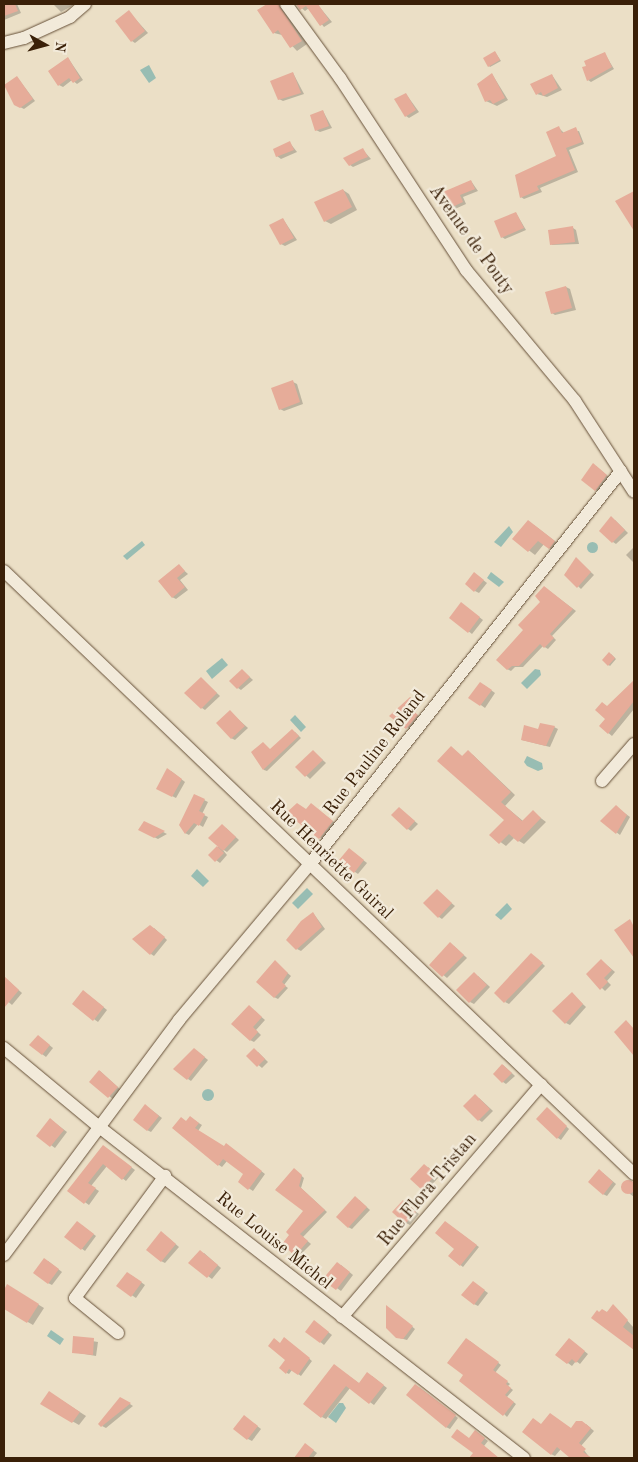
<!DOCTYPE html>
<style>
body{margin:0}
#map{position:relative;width:638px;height:1462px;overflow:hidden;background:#ebdfc6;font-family:"Old Standard TT",serif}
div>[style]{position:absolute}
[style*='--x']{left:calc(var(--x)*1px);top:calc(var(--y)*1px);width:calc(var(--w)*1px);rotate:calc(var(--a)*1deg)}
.water>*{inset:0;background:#98bdb3}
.round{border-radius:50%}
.shadow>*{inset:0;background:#0003}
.building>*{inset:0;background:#e6ac99}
.roads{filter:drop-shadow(0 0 1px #665038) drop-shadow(0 0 1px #665038)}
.minor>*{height:12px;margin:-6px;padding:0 6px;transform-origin:6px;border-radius:6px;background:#f2eada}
span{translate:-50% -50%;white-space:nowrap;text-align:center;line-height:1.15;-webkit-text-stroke:4.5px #f2eada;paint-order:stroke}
.street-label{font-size:18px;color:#3a2008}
.frame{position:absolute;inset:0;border:5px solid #3a2008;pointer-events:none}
.north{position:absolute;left:20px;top:20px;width:50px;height:50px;-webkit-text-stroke:4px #f2eada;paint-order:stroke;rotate:97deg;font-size:14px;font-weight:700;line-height:20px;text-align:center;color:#3a2008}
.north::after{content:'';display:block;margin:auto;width:18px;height:22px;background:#3a2008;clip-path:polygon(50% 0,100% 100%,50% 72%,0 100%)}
</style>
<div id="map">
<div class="water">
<div style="clip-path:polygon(149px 65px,156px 78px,149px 83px,140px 70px)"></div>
<div style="clip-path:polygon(509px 526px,513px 532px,501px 547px,494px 542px)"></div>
<div style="clip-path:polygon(142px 541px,145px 545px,127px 560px,123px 556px)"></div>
<div class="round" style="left:586.5px;top:541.5px;width:11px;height:11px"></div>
<div style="clip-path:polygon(491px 572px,504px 582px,499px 587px,487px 578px)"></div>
<div style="clip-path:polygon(222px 658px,228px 665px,212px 679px,206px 671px)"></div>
<div style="clip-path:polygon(535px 669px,540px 670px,541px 675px,527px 689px,521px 683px)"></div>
<div style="clip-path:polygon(295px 715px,306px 727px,301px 732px,290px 720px)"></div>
<div style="clip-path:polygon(527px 756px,542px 763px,543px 769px,538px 771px,527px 766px,524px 762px)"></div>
<div style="clip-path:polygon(197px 869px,209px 881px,203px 887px,191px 876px)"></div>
<div style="clip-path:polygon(307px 888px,313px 894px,298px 909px,292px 903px)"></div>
<div style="clip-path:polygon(507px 903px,512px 909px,501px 920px,495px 915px)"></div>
<div class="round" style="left:202px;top:1089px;width:12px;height:12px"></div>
<div style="clip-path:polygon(51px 1330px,64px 1339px,60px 1345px,47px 1336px)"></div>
<div style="clip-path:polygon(339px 1403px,343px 1403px,346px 1408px,336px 1423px,328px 1417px)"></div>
</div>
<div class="shadow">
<div style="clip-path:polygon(4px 4px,17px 4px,21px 13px,4px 20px)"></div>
<div style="clip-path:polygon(53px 4px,75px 4px,61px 12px)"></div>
<div style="clip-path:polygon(269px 4px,280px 4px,307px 44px,297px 51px,282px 35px,274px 33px,259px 10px)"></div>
<div style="clip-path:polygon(297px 4px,317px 4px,332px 22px,324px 27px,309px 8px,305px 11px)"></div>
<div style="clip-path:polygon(129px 12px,148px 33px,135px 43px,132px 41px)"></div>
<div style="clip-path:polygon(495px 52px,501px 61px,490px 67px,489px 66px)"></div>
<div style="clip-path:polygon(605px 54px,614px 69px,591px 82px,588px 80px)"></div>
<div style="clip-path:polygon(68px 58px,83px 80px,77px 84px,72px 80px,63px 87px,59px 85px)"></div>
<div style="clip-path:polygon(293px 73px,304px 94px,283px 101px,279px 99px)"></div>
<div style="clip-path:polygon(492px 74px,508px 100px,497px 106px,486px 101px)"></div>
<div style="clip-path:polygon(552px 75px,562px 90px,547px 97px,537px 94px)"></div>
<div style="clip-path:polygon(17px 77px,35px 101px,24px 109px,20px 107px)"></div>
<div style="clip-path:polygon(406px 94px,419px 112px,409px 118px,406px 116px)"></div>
<div style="clip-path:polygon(323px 111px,332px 128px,320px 132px,316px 130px)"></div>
<div style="clip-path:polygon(559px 128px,564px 133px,579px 131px,584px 144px,569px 150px,578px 172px,540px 188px,542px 192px,524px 199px,521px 197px,558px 156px)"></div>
<div style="clip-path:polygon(290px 143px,297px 152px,281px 159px,277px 156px)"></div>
<div style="clip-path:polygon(363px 150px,371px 159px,353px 167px,350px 165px)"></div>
<div style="clip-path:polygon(471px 181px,478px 191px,463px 197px,466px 204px,455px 209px,451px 207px,445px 193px)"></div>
<div style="clip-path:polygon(343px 190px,349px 194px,357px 210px,331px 224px,325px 221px)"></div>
<div style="clip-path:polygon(516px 213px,526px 230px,505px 239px,502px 237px)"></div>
<div style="clip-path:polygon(283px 219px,297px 240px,285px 246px,281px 244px)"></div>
<div style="clip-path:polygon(573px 228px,576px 230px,579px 244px,551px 245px)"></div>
<div style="clip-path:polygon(566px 287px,570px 289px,576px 310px,555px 315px,552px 313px)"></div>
<div style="clip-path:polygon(293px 382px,297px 384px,303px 404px,284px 411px,280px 409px)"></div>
<div style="clip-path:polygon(596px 466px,610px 478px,599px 492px,596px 490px)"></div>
<div style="clip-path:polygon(615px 520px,628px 533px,616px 544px,613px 542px)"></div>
<div style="clip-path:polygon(534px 525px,560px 545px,555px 552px,544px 544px,535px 555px,514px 539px)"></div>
<div style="clip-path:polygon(634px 547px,634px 563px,626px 555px)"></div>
<div style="clip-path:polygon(579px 561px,594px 575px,581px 589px,565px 574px)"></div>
<div style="clip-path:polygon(179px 566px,188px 574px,180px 580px,188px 590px,176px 599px,172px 597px)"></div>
<div style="clip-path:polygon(478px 576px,487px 583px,479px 593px,475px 591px)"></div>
<div style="clip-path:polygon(548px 590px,576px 611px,552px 636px,556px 640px,548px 649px,543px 646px,523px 667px,515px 667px,511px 671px,507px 669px,525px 630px)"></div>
<div style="clip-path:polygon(465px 606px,483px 620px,472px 634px,451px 617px)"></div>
<div style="clip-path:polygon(611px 654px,616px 659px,610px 666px,603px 660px)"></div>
<div style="clip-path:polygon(242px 670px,253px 680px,241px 690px,238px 688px)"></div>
<div style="clip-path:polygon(201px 678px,220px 696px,205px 710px,202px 708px)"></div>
<div style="clip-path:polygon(633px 683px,634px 709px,612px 736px,600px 726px,607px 719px,608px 707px)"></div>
<div style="clip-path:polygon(484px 685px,495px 693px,485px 708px,470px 697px)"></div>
<div style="clip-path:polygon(414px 701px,420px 706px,415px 713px,421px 718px,411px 730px,391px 716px)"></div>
<div style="clip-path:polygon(230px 712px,248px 728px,235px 740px,231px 738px)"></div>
<div style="clip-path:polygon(554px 727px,558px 729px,550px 747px,522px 740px)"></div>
<div style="clip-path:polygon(295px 732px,301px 738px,267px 771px,264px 770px,253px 752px,270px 750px)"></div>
<div style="clip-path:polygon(451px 747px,463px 757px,468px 752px,473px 755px,515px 795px,505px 806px,523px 821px,533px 812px,546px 822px,524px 844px,514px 838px,506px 846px,491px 835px,506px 820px)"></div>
<div style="clip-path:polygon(313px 751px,326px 763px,310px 779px,297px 767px)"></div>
<div style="clip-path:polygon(171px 771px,185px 782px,176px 798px,158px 789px)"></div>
<div style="clip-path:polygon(194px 795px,208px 802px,202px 814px,208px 817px,203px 827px,198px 824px,189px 835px,185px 833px)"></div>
<div style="clip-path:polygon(311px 804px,339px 826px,326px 842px,288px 813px,307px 810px)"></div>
<div style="clip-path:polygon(399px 808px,418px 824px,411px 831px,408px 829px)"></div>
<div style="clip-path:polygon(619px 809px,630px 817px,620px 835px,602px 821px)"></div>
<div style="clip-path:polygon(144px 822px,167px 834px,158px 839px,140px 830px)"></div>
<div style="clip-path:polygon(226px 828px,239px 840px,227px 852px,222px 849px,227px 855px,220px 863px,209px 855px,219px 846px)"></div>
<div style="clip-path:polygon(353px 852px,367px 863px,358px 874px,355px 872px)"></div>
<div style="clip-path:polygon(437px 891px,455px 906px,442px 919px,439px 917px)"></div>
<div style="clip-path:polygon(313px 913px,325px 929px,301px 951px,297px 949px)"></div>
<div style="clip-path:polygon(154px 928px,167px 940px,154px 956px,151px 954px)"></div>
<div style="clip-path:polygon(454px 946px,467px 958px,447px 978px,431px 965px)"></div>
<div style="clip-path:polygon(535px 957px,545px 966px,509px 1004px,505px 1002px)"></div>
<div style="clip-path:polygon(601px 960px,615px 972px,607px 981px,611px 985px,605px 991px,588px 974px)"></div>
<div style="clip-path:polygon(275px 962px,291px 976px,284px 985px,288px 988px,278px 999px,274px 997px)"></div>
<div style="clip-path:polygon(478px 976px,490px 987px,474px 1004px,470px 1002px)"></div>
<div style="clip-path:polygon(4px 977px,22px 993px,12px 1005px,4px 998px)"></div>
<div style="clip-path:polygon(87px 994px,107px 1010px,98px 1022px,73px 1004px)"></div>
<div style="clip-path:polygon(572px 994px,586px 1007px,570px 1025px,566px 1023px)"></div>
<div style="clip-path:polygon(249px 1006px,265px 1020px,256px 1030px,261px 1035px,254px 1042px,250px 1040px)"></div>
<div style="clip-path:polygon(42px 1039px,53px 1048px,46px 1057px,42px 1054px)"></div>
<div style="clip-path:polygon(197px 1051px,208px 1060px,191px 1081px,188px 1079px)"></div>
<div style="clip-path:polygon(258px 1052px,268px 1062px,262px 1068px,248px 1056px)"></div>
<div style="clip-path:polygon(503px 1065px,515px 1076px,506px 1084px,503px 1082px)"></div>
<div style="clip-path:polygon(100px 1071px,121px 1090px,113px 1099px,90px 1082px)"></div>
<div style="clip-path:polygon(479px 1098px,493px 1111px,482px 1122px,479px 1120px)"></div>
<div style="clip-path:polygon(149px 1108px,162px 1118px,151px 1132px,147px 1130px)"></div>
<div style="clip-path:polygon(550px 1111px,569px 1129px,561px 1140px,558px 1138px)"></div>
<div style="clip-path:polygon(50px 1119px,67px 1132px,55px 1148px,38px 1136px)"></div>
<div style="clip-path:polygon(194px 1120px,202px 1125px,198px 1131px,224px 1147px,230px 1147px,265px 1174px,253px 1191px,239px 1182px,245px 1174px,227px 1161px,222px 1167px,219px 1165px,173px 1128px)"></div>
<div style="clip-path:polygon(107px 1149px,135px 1170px,126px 1181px,107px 1166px,91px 1186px,99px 1191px,89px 1205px,69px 1191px)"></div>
<div style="clip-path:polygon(428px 1167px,439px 1177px,426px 1191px,423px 1189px)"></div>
<div style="clip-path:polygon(297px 1172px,304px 1178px,301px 1188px,327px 1212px,303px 1237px,311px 1244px,299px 1256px,296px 1255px,304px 1210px,276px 1189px)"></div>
<div style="clip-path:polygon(603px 1173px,616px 1184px,607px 1196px,603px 1194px)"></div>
<div style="clip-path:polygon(627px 1180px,634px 1184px,634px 1197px,621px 1187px)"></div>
<div style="clip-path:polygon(359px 1200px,370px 1210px,352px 1229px,348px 1227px)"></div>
<div style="clip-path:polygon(404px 1201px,419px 1214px,410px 1225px,406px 1223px)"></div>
<div style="clip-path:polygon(80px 1224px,96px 1236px,85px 1251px,66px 1237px)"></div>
<div style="clip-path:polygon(448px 1224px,479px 1247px,463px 1267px,449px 1256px,456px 1249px)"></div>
<div style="clip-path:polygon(165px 1235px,179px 1247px,165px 1263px,161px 1261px)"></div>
<div style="clip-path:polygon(204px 1253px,221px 1268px,212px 1279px,190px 1263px)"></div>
<div style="clip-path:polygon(48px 1261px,62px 1272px,52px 1285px,48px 1283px)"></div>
<div style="clip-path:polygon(341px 1265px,353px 1275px,341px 1291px,324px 1279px)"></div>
<div style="clip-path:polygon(131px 1275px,145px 1285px,136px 1298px,118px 1286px)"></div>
<div style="clip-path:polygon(477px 1285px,488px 1293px,478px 1306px,474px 1304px)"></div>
<div style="clip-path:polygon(8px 1286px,44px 1308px,33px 1325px,4px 1308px,4px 1292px)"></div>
<div style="clip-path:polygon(389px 1308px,415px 1329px,407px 1340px,396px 1337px)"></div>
<div style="clip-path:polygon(616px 1308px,634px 1328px,634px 1348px,593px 1318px)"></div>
<div style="clip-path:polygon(318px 1324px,332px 1335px,324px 1345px,307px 1331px)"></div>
<div style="clip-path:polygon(74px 1338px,98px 1342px,96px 1356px,73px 1352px)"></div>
<div style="clip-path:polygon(288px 1341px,312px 1361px,301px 1376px,292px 1370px,289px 1374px,287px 1373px,287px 1360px,280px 1344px)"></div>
<div style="clip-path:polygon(470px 1341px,501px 1365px,495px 1373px,510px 1384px,508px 1386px,513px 1390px,507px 1397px,516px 1404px,507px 1417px,465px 1375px)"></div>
<div style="clip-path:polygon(573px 1342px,588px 1354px,580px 1364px,576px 1361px,572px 1366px,557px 1355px)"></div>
<div style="clip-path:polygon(335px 1366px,360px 1384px,372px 1376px,387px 1388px,374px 1405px,350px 1388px,326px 1419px,322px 1417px)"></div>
<div style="clip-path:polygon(419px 1387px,458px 1418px,450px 1429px,446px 1427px)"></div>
<div style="clip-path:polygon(55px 1396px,86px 1416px,79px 1425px,42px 1404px)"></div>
<div style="clip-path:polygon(121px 1398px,133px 1406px,106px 1428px,102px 1426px)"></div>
<div style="clip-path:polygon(248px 1419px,261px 1429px,252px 1441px,248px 1439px)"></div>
<div style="clip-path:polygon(586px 1424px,594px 1431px,581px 1446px,590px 1458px,573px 1458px,561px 1449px,555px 1456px,551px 1454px,542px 1425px,572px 1430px)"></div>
<div style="clip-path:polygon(479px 1434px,488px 1441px,484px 1446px,498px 1458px,470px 1458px,475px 1452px,469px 1439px)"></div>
<div style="clip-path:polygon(309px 1447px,317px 1453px,313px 1458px,298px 1455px)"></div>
</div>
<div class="building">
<div style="clip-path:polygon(4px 4px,15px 4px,18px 11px,4px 16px)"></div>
<div style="clip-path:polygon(267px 4px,278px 4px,302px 41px,290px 48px,278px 30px,273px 34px,257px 10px)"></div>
<div style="clip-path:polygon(296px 4px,318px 4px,329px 20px,320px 26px,306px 6px,300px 10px)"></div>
<div style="clip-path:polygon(129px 10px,145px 31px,131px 42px,115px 21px)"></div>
<div style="clip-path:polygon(495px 51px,500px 60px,488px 67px,483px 58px)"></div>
<div style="clip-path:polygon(605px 52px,612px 67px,587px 81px,582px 67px,586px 66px,584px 61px)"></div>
<div style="clip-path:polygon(68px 57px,80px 78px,73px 83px,69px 78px,58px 86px,48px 71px)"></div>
<div style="clip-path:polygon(293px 72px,301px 93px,278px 100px,270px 81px)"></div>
<div style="clip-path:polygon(492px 73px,505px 98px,493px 104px,490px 100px,485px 102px,477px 84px)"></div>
<div style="clip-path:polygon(552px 74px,558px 88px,543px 96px,541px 92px,536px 95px,530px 84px)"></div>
<div style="clip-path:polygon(17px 76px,33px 99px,20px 108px,14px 105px,4px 85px)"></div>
<div style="clip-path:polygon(406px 93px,416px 110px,405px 117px,394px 99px)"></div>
<div style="clip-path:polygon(323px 110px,329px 126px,315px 131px,310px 115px)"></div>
<div style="clip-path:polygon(559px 126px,562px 133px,576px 127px,582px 142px,566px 148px,575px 170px,537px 186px,539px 190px,520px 198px,515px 175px,556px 156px,546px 132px)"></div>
<div style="clip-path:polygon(290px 141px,294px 150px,276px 157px,273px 149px)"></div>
<div style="clip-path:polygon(363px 148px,368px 157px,360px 160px,349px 166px,343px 158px)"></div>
<div style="clip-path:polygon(471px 180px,475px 189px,460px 195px,463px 202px,450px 208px,443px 192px)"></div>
<div style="clip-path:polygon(343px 189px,352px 207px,324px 222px,314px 202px)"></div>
<div style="clip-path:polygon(634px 191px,634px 231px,615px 201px)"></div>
<div style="clip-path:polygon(516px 212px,524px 228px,501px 238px,494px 221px)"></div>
<div style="clip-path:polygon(283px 218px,294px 238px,280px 245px,269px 225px)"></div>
<div style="clip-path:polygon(573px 226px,575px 242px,550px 245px,548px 230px)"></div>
<div style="clip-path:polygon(566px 286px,572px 308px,551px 314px,545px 292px)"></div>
<div style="clip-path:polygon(293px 380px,300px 402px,279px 410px,271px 388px)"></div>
<div style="clip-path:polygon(593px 463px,607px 475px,595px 491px,581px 480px)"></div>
<div style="clip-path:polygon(611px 516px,625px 530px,612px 543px,599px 531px)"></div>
<div style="clip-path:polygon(528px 520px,555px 541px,549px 549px,538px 541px,528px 552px,512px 539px)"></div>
<div style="clip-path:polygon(576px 557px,591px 572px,577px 588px,564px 575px)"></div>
<div style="clip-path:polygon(179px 564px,185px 571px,177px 578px,185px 587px,172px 598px,158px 581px)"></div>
<div style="clip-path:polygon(474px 572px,484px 580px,474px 592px,465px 584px)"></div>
<div style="clip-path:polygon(544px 586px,573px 609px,550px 634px,554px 638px,544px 648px,540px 644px,519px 666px,512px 666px,507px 670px,496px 660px,523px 630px,518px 625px,540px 602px,535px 596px)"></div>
<div style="clip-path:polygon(461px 602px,480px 617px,468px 633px,449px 618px)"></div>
<div style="clip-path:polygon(609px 652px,615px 658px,608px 666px,602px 660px)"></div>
<div style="clip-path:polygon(242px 669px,250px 677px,237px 689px,229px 681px)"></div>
<div style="clip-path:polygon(201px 677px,217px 693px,201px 709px,184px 693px)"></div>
<div style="clip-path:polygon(634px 680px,634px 701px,608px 734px,599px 726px,605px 719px,595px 710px,602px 702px,607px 706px)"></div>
<div style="clip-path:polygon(480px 682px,492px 690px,480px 706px,468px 698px)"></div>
<div style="clip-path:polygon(410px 697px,417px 703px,412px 710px,418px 715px,406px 729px,389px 716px)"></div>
<div style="clip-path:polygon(230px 710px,245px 726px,231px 739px,216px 723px)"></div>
<div style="clip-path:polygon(540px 723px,555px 726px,546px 746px,521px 740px,524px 725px,538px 729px)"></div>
<div style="clip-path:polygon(292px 729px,299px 736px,263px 770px,251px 752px,263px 742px,270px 749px)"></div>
<div style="clip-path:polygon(451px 746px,462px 756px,468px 750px,511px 792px,501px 802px,522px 821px,533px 810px,541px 818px,518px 842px,509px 834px,499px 844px,489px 835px,504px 820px,437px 761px)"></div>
<div style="clip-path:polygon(313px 750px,323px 760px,305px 777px,295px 767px)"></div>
<div style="clip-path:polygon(167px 768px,182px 779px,172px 797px,156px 789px)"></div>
<div style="clip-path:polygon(194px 794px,205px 799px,199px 811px,205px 814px,199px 826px,194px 823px,185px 834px,179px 825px)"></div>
<div style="clip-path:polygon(297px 803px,306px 809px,311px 803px,333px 821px,319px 839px,286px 813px)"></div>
<div style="clip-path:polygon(616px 805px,627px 815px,616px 834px,600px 821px)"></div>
<div style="clip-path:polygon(399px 807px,415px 821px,407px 830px,391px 815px)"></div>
<div style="clip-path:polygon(144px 821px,165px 831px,154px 838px,138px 830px)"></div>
<div style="clip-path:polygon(222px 824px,236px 837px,223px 851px,208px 838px)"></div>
<div style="clip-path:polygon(217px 846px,224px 853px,215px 862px,208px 855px)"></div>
<div style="clip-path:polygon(349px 848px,364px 860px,354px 873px,339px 860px)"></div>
<div style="clip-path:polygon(437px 889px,452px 903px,438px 918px,423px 903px)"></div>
<div style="clip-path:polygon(313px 912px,322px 927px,296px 950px,286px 940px,301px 921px)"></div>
<div style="clip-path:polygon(630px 919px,634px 927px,634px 958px,614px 930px)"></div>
<div style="clip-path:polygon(150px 925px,165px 937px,150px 955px,132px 939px)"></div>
<div style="clip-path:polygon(450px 942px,464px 955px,442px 977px,429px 965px)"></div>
<div style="clip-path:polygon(531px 953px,543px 963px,504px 1003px,494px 993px)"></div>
<div style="clip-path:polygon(601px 959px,612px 970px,604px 978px,608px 982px,600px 990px,586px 974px)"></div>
<div style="clip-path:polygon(275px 960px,288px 973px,282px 982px,286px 986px,274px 998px,256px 982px)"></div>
<div style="clip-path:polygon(474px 972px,487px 985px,469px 1003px,456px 990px)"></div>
<div style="clip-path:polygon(4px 976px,19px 990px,4px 1008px)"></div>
<div style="clip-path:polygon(83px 990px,104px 1007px,93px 1021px,72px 1004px)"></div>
<div style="clip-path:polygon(572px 992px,583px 1004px,565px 1024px,552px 1011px)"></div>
<div style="clip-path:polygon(249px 1005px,262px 1017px,253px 1027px,258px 1032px,250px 1041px,231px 1024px)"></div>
<div style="clip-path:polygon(626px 1020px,634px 1029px,634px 1056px,614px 1032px)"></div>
<div style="clip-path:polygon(38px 1035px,50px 1045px,42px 1055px,29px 1045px)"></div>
<div style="clip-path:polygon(194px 1048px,205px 1057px,187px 1080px,173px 1069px)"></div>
<div style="clip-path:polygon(254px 1048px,265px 1059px,257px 1067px,246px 1056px)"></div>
<div style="clip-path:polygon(502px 1064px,512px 1073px,502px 1083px,493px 1074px)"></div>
<div style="clip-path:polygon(99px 1070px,118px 1087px,108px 1098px,89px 1082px)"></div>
<div style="clip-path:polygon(475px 1094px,490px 1109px,478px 1121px,463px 1106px)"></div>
<div style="clip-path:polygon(145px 1104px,159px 1116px,147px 1131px,133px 1120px)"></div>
<div style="clip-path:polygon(547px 1107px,567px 1126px,557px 1139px,536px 1119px)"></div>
<div style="clip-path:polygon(190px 1116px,199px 1123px,195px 1128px,224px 1146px,226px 1143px,262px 1171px,248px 1190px,238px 1182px,243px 1174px,223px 1159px,218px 1166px,172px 1128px,181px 1117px,186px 1121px)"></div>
<div style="clip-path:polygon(50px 1118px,64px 1130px,50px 1147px,36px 1136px)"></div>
<div style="clip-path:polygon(103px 1145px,132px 1167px,122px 1180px,103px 1164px,88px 1183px,96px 1188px,84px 1204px,67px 1191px)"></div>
<div style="clip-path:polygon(424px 1164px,436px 1174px,422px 1190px,410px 1179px)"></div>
<div style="clip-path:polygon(294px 1168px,302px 1175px,299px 1186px,325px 1210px,300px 1234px,308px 1241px,295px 1256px,282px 1244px,289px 1235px,286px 1232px,303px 1211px,275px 1190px)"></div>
<div style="clip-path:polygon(599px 1169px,613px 1182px,603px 1195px,588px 1182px)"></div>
<div class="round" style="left:621px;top:1180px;width:14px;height:14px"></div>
<div style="clip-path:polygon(355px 1196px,367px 1207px,348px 1228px,336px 1217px)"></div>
<div style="clip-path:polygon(403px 1200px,416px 1212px,405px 1224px,392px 1212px)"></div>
<div style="clip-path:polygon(77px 1221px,94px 1234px,81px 1250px,64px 1237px)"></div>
<div style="clip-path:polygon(445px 1221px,477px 1245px,460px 1266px,448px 1256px,454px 1249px,435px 1233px)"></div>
<div style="clip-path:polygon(161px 1231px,176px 1244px,161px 1262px,146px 1250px)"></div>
<div style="clip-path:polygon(200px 1250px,218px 1265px,207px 1278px,188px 1263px)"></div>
<div style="clip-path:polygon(44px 1258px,59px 1269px,48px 1284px,33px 1273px)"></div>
<div style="clip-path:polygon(337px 1262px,350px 1272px,336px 1290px,322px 1280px)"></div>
<div style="clip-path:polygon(127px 1272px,142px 1282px,131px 1297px,116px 1286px)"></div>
<div style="clip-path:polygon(473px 1281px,485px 1290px,474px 1305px,461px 1295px)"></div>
<div style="clip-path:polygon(7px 1284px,39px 1304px,27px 1323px,4px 1309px,4px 1290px)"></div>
<div style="clip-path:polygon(613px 1304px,628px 1320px,623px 1327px,634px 1336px,634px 1350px,591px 1318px,597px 1310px,599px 1312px,602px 1309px,607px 1312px)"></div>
<div style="clip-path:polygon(386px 1305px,413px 1326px,403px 1339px,396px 1338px,386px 1328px)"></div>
<div style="clip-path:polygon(314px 1320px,329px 1332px,320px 1343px,305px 1332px)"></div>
<div style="clip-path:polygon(73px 1336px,94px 1338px,93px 1355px,72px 1353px)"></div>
<div style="clip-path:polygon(284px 1337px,310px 1358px,298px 1375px,289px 1369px,286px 1374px,279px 1368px,285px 1360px,268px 1346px,274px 1338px,280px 1343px)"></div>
<div style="clip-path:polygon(466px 1338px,499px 1362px,493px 1370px,508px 1381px,506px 1384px,511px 1388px,505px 1395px,514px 1402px,503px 1416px,459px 1381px,463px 1375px,447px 1363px)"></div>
<div style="clip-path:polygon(569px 1338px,585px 1351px,576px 1363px,572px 1359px,567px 1364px,555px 1355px)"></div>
<div style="clip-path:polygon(334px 1364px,359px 1383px,367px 1372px,384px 1385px,369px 1404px,346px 1386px,321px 1418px,303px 1404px)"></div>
<div style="clip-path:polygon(415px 1384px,456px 1415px,446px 1428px,406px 1395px)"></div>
<div style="clip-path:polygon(49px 1391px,80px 1412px,72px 1423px,40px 1404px)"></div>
<div style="clip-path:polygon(120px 1397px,131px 1403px,101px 1427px,98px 1424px)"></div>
<div style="clip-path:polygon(550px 1413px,571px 1428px,576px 1421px,582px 1421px,591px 1428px,579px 1443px,586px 1449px,583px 1452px,592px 1458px,570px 1458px,557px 1447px,551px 1455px,522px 1432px,533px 1418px,541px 1424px)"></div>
<div style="clip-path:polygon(244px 1415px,258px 1426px,247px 1440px,233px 1429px)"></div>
<div style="clip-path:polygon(457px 1429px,469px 1438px,475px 1430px,485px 1438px,481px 1443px,499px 1458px,469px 1458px,473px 1453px,451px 1437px)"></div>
<div style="clip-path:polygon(305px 1443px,314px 1450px,308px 1458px,294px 1458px)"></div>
</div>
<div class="roads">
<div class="minor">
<div style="--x:286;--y:4;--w:92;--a:53.9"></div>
<div style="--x:340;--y:78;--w:230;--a:56.7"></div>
<div style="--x:466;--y:270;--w:170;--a:50.2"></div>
<div style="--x:575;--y:401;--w:108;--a:57"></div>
<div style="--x:4;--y:43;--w:21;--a:-14"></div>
<div style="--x:24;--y:38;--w:51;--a:-24.5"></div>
<div style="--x:70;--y:17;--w:20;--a:-41"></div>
<div style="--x:4;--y:571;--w:872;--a:43.75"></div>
<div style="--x:602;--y:781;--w:49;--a:-49.1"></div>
<div style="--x:4;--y:1048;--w:122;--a:39.7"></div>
<div style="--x:98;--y:1126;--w:540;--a:37.93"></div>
<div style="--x:4;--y:1255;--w:293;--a:-53.3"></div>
<div style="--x:179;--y:1020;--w:204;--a:-50"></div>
<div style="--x:310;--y:864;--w:501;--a:-51.64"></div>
<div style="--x:342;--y:1317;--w:306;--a:-49.4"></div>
<div style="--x:118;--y:1333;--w:55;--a:-140.9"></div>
<div style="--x:75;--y:1298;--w:152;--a:-53.6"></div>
</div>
</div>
<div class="street-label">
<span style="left:471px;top:240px;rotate:54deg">Avenue de Pouty</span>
<span style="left:375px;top:753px;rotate:-52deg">Rue Pauline Roland</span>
<span style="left:331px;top:860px;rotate:44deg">Rue Henriette Guiral</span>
<span style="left:428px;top:1190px;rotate:-50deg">Rue Flora Tristan</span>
<span style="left:274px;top:1241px;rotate:39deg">Rue Louise Michel</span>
</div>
<div class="frame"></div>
<div class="north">N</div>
</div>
